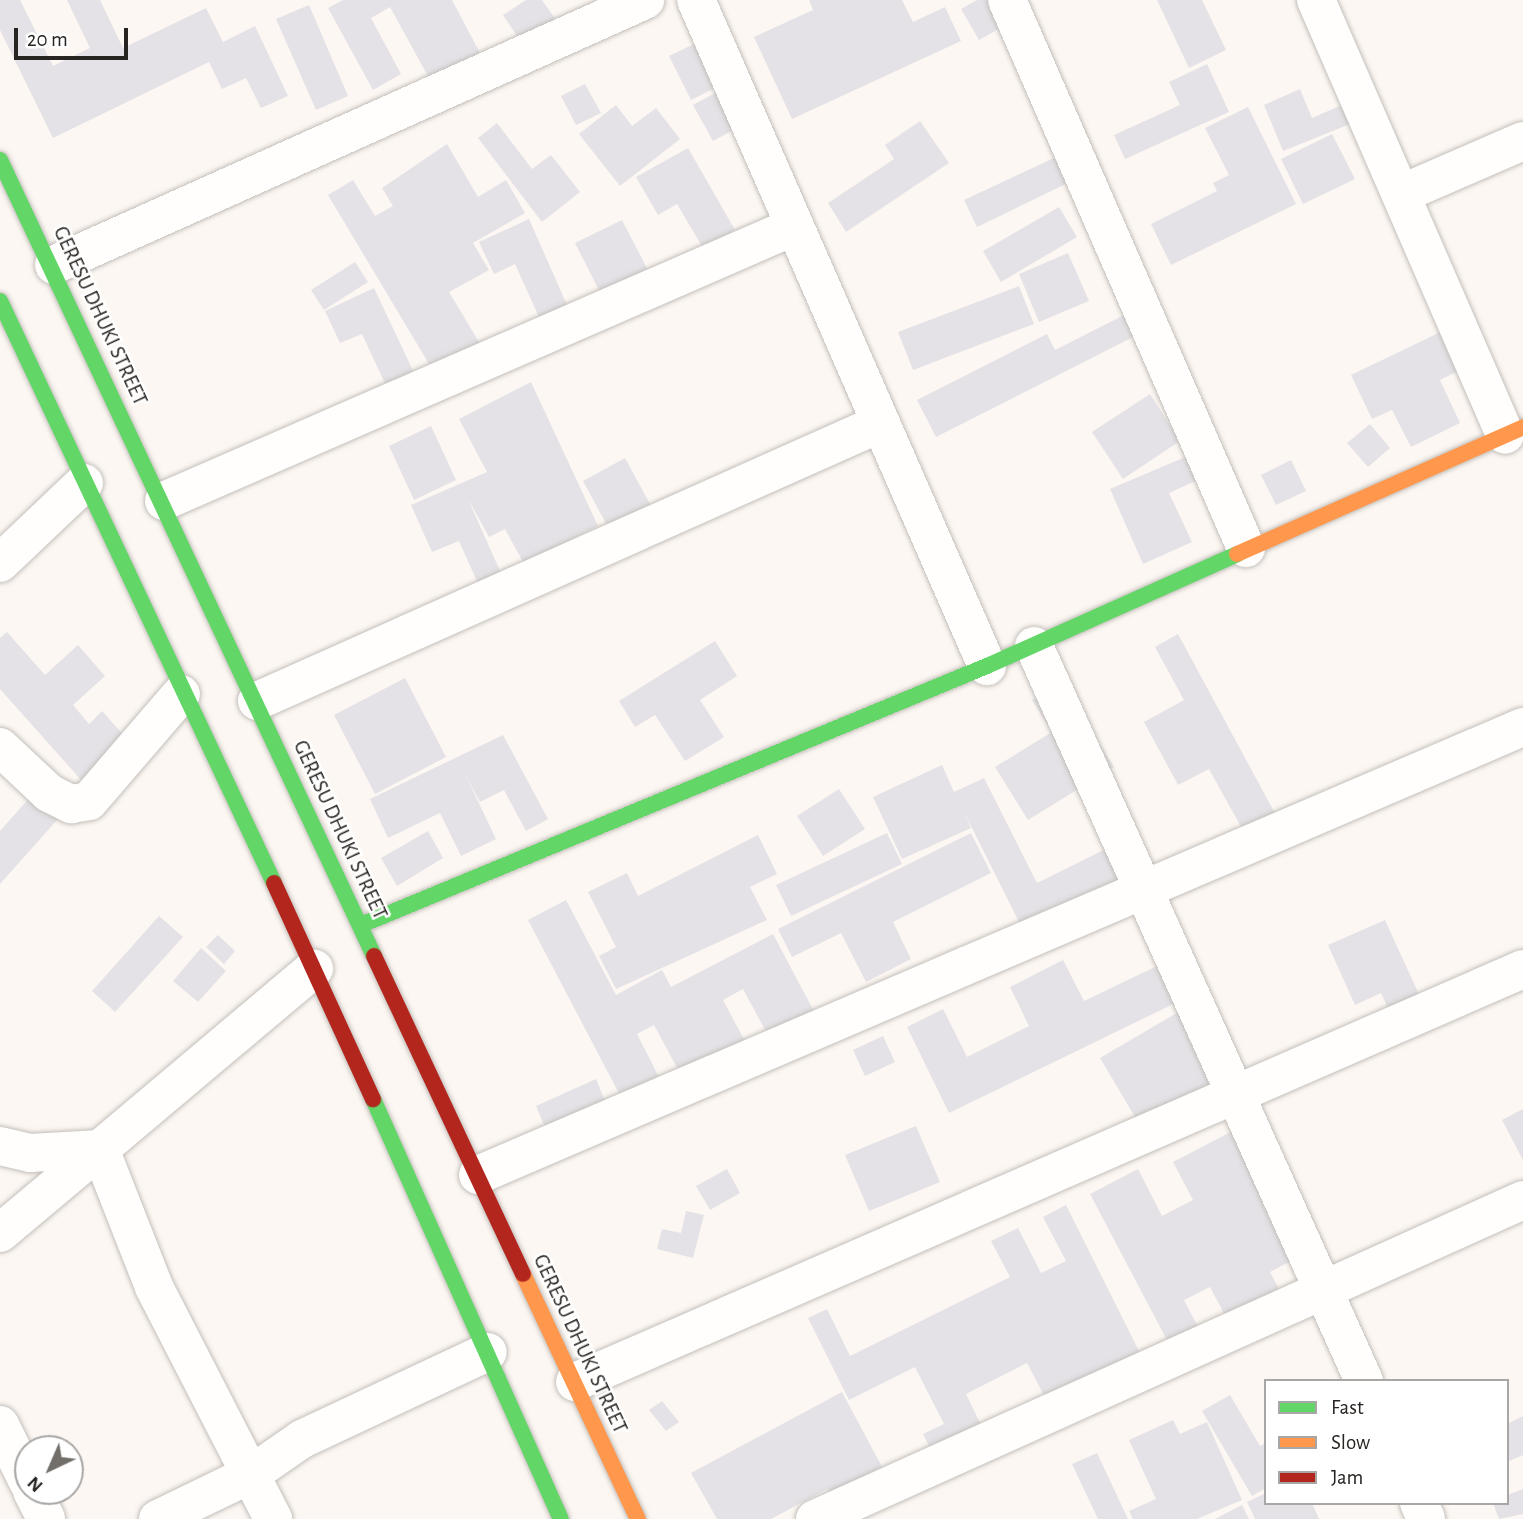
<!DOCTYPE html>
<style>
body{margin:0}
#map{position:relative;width:1523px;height:1519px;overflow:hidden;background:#fcf7f2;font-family:"Alegreya Sans",sans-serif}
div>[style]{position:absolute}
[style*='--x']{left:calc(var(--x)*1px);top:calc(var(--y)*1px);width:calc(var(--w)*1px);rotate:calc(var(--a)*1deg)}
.building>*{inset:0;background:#e4e2e6}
.roads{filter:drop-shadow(0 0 2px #c3bfbb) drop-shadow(0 0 2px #c3bfbb)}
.street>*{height:38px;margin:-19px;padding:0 19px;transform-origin:19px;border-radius:19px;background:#fffefd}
.fast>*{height:16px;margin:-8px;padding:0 8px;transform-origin:8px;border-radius:8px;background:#63d668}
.slow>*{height:16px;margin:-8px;padding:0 8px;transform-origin:8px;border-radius:8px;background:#ff974d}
.jam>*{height:16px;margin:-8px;padding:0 8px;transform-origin:8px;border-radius:8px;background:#b3261e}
span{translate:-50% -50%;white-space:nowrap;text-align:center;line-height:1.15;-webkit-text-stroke:5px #fff;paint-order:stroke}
.street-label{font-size:21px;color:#282421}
.legend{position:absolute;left:1264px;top:1379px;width:245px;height:126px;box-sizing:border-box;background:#fff;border:2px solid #a9a7a6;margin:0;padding:9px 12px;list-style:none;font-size:21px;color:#282421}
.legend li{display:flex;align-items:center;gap:14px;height:35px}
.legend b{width:35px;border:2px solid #a9a7a6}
.north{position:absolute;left:14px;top:1435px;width:70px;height:70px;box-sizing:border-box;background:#fff;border:2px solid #a9a7a6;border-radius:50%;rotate:224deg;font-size:19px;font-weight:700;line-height:28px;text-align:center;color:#282421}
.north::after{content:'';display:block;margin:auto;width:24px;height:32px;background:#726e6a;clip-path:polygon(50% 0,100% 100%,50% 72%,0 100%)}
.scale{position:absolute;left:14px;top:28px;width:114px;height:32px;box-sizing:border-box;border:4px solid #282421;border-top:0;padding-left:9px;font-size:21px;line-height:24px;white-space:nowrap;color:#282421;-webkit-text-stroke:5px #fff;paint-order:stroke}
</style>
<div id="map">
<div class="building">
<div style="clip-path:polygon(0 0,20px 0,53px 66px,90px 48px,67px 0,100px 0,123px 48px,206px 8px,223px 42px,255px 26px,288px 96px,261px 108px,246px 78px,222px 89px,209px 62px,53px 138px,0 30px)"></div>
<div style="clip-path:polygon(343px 0,452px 0,480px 53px,454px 67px,435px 89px,390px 7px,371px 18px,401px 74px,373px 90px,328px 8px)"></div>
<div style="clip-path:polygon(526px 0,542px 0,558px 23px,524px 46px,503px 15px)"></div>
<div style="clip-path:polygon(809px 0,902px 0,913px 22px,945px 7px,961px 41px,792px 119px,754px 37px,813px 10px)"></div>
<div style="clip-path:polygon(977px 0,1005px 0,1016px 19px,979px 40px,961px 9px)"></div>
<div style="clip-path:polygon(1157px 0,1202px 0,1226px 50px,1189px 68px)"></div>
<div style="clip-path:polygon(309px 5px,348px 96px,316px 110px,276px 19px)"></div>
<div style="clip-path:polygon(694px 44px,715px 88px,691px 100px,669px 56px)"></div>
<div style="clip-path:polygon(1207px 64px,1229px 112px,1125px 159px,1114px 135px,1180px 105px,1169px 82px)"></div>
<div style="clip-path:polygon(585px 84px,601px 113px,576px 125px,561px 96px)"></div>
<div style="clip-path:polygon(1300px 89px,1312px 118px,1342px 105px,1350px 124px,1283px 151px,1264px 105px)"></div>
<div style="clip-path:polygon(717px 92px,737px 128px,713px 141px,693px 105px)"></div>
<div style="clip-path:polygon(616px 105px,632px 126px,656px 108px,680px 139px,620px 186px,579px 134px)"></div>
<div style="clip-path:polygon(1248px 107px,1296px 204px,1171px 265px,1151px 224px,1217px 191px,1213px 183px,1229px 175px,1205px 128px)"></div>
<div style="clip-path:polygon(920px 121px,949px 163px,846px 232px,828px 203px,894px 159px,885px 145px)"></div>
<div style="clip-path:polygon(497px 123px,532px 169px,551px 155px,580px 192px,542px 222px,478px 138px)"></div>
<div style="clip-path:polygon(1332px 134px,1355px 179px,1303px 204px,1281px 159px)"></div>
<div style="clip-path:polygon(447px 144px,478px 197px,506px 180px,525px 213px,473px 243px,489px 270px,449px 292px,482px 347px,435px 374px,328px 195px,353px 180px,375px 216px,393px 206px,382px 188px)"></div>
<div style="clip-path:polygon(688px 148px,735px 230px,703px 248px,677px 204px,658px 215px,636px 177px)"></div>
<div style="clip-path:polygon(1060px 155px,1072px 181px,977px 227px,964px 200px)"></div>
<div style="clip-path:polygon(1059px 207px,1077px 237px,1001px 282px,983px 251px)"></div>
<div style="clip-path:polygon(529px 219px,571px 314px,543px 326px,515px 264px,494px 274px,479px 242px)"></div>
<div style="clip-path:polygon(622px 220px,651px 276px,604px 300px,575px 243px)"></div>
<div style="clip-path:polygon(1068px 253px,1089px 301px,1039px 322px,1019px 274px)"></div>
<div style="clip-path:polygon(355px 262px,368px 282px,324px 310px,311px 290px)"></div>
<div style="clip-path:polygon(1019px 286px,1034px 324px,913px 370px,898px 332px)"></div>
<div style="clip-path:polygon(374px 288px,416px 377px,388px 390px,362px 334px,340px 343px,325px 311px)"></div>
<div style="clip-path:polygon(1128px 313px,1139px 334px,936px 437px,917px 400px,1047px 334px,1055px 350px)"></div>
<div style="clip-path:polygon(1449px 328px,1468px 366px,1440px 380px,1460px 423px,1411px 447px,1392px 410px,1372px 419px,1351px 375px)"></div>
<div style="clip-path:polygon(531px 382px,598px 526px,562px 544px,531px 577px,505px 529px,489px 537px,468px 499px,508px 589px,485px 599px,459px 541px,432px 552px,411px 505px,487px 472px,459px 419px)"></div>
<div style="clip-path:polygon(1150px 394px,1180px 441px,1123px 479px,1092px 432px)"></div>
<div style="clip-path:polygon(1370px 424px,1390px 448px,1368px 467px,1347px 443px)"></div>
<div style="clip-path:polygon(431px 426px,456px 480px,414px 500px,389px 446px)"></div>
<div style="clip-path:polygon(1190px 455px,1200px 479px,1169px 493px,1192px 542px,1143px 564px,1110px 489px)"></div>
<div style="clip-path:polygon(625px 458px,650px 504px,608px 527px,583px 481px)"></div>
<div style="clip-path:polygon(1291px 460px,1306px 491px,1276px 505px,1261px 475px)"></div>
<div style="clip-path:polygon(7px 632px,45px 675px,78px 645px,105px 676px,73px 705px,89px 724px,102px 711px,137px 750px,91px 791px,0 689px,0 638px)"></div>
<div style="clip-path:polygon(1178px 634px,1277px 817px,1245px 834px,1209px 769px,1178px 785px,1144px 722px,1184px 700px,1155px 647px)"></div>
<div style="clip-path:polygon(715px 641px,737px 676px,700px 700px,724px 737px,685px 761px,655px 715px,635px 727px,619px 701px)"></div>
<div style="clip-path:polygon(405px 678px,446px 757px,375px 794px,334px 715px)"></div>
<div style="clip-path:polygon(1061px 683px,1114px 767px,1028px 820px,995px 767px,1052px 732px,1032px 700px)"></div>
<div style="clip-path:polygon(503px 735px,548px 819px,526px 831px,504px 790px,480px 802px,466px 776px,496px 839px,461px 856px,440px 813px,388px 838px,370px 799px)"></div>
<div style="clip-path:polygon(942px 765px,954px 792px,984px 778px,1037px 883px,1130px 837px,1146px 869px,1023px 930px,964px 812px,971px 828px,902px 859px,873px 797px)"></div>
<div style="clip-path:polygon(40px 786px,66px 810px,0 884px,0 831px)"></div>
<div style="clip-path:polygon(839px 789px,865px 829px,823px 856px,797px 816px)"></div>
<div style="clip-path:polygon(428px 831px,443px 858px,397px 886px,381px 858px)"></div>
<div style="clip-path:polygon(887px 833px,902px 864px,791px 916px,776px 885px)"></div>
<div style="clip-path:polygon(971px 833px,991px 873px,893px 922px,911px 959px,866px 982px,841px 933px,792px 957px,778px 929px)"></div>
<div style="clip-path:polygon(758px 835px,777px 874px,750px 887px,767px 920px,616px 989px,599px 956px,616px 947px,588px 892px,627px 873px,638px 896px)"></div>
<div style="clip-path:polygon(566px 900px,616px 995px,662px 970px,671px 987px,773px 934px,817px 1017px,771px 1041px,743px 989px,723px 1000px,746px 1043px,682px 1077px,654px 1025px,637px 1034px,661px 1081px,623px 1101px,528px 920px)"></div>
<div style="clip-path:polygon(159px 916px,183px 937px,115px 1012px,92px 991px)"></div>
<div style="clip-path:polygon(1385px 920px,1422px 1001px,1391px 1015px,1381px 993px,1355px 1005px,1328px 945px)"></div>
<div style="clip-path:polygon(218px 935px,235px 951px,224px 964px,206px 947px)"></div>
<div style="clip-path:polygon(201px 948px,226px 971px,198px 1002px,173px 981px)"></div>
<div style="clip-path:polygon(1180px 955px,1198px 992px,949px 1113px,907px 1027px,943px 1009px,967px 1057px,1029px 1026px,1010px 987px,1063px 960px,1084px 1001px)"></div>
<div style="clip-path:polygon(1180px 1011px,1221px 1080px,1141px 1127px,1100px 1058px)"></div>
<div style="clip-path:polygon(883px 1036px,895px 1062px,865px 1076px,853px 1050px)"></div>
<div style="clip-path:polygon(596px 1079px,607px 1106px,547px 1132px,536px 1106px)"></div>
<div style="clip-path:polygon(1523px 1109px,1523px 1160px,1502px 1120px)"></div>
<div style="clip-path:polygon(1248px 1123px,1314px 1249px,1270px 1272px,1289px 1308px,1236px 1336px,1210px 1287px,1184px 1300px,1198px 1327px,1168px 1342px,1090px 1194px,1138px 1169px,1162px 1216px,1193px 1200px,1173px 1162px)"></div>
<div style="clip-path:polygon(916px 1126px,940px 1182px,869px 1211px,845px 1155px)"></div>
<div style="clip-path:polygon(727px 1169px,740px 1193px,710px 1210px,696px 1186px)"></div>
<div style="clip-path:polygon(1066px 1205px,1141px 1355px,1049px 1405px,1027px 1363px,966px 1394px,986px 1435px,936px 1460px,923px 1434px,944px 1424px,915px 1367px,849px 1400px,808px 1318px,827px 1309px,850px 1356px,1010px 1277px,991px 1241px,1018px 1228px,1041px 1273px,1066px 1261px,1043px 1217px)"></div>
<div style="clip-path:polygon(686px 1211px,704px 1215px,693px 1258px,657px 1249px,662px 1229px,681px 1233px)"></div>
<div style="clip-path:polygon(842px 1392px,888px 1478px,836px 1506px,827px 1489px,771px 1519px,717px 1519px,691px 1473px)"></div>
<div style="clip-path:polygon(1230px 1395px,1260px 1446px,1266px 1443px,1266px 1488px,1252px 1496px,1202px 1411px)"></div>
<div style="clip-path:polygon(662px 1401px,679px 1422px,666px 1431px,649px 1410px)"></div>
<div style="clip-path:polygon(1523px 1416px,1523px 1455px,1507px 1462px,1507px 1424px)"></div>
<div style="clip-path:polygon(1173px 1420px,1180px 1434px,1207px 1422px,1242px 1500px,1197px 1519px,1133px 1519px,1129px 1511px,1156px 1499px,1129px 1440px)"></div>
<div style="clip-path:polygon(1097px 1453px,1128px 1519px,1098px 1519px,1072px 1464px)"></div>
<div style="clip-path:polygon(1523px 1489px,1523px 1514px,1499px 1519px,1493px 1503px,1507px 1503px,1507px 1495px)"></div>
<div style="clip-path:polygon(1266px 1493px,1266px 1503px,1312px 1503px,1319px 1519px,1255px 1519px,1247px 1502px)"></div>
<div style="clip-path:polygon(1242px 1505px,1249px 1519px,1215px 1519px)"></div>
</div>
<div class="roads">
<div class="street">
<div style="--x:696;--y:0;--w:727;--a:66.4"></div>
<div style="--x:1007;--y:0;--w:598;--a:66.44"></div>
<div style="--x:1316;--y:0;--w:474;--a:66.5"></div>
<div style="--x:1401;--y:194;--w:133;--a:-23.5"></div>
<div style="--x:54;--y:265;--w:648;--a:-24.15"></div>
<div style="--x:164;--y:501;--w:688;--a:-23.55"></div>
<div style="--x:0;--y:563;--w:116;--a:-43.6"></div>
<div style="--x:1034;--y:646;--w:806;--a:65.82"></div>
<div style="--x:257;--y:701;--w:683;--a:-24.01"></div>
<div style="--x:0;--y:747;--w:67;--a:43.2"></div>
<div style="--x:49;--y:793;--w:25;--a:27"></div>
<div style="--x:71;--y:804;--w:18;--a:-9"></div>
<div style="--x:89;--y:801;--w:141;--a:-49.3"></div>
<div style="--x:0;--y:1146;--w:31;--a:13"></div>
<div style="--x:30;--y:1153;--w:70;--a:-3.3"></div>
<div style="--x:100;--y:1149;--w:280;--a:-40.1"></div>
<div style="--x:478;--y:1175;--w:1137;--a:-23.21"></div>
<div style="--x:0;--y:1233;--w:131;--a:-40"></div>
<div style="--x:100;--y:1149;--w:148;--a:68.6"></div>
<div style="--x:154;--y:1287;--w:261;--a:62.8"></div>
<div style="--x:575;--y:1382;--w:1034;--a:-23.54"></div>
<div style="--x:0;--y:1425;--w:64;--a:63.8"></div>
<div style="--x:32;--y:1491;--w:31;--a:63"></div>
<div style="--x:1419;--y:1503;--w:17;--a:66"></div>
<div style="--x:158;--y:1519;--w:106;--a:-25.8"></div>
<div style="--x:253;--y:1473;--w:60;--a:-34.8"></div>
<div style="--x:302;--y:1439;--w:205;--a:-25.1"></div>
<div style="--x:815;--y:1519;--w:777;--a:-24.25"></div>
</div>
<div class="fast">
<div style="--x:0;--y:160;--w:879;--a:64.83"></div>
<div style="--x:0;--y:301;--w:643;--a:64.79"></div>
<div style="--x:361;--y:925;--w:677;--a:-22.48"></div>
<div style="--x:987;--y:666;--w:274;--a:-24.1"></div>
<div style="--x:373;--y:1099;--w:460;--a:65.9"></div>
</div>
<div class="slow">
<div style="--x:1237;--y:554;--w:313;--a:-23.9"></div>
<div style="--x:523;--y:1274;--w:271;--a:64.9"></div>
</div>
<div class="jam">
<div style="--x:274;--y:883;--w:238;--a:65.4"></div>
<div style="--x:374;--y:956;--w:351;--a:64.9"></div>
</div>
</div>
<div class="street-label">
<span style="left:100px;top:316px;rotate:65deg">GERESU DHUKI STREET</span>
<span style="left:340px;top:830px;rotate:65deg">GERESU DHUKI STREET</span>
<span style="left:580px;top:1344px;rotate:65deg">GERESU DHUKI STREET</span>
</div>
<ul class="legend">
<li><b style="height:9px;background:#63d668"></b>Fast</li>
<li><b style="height:9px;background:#ff974d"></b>Slow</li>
<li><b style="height:9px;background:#b3261e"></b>Jam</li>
</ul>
<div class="north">N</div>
<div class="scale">20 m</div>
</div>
